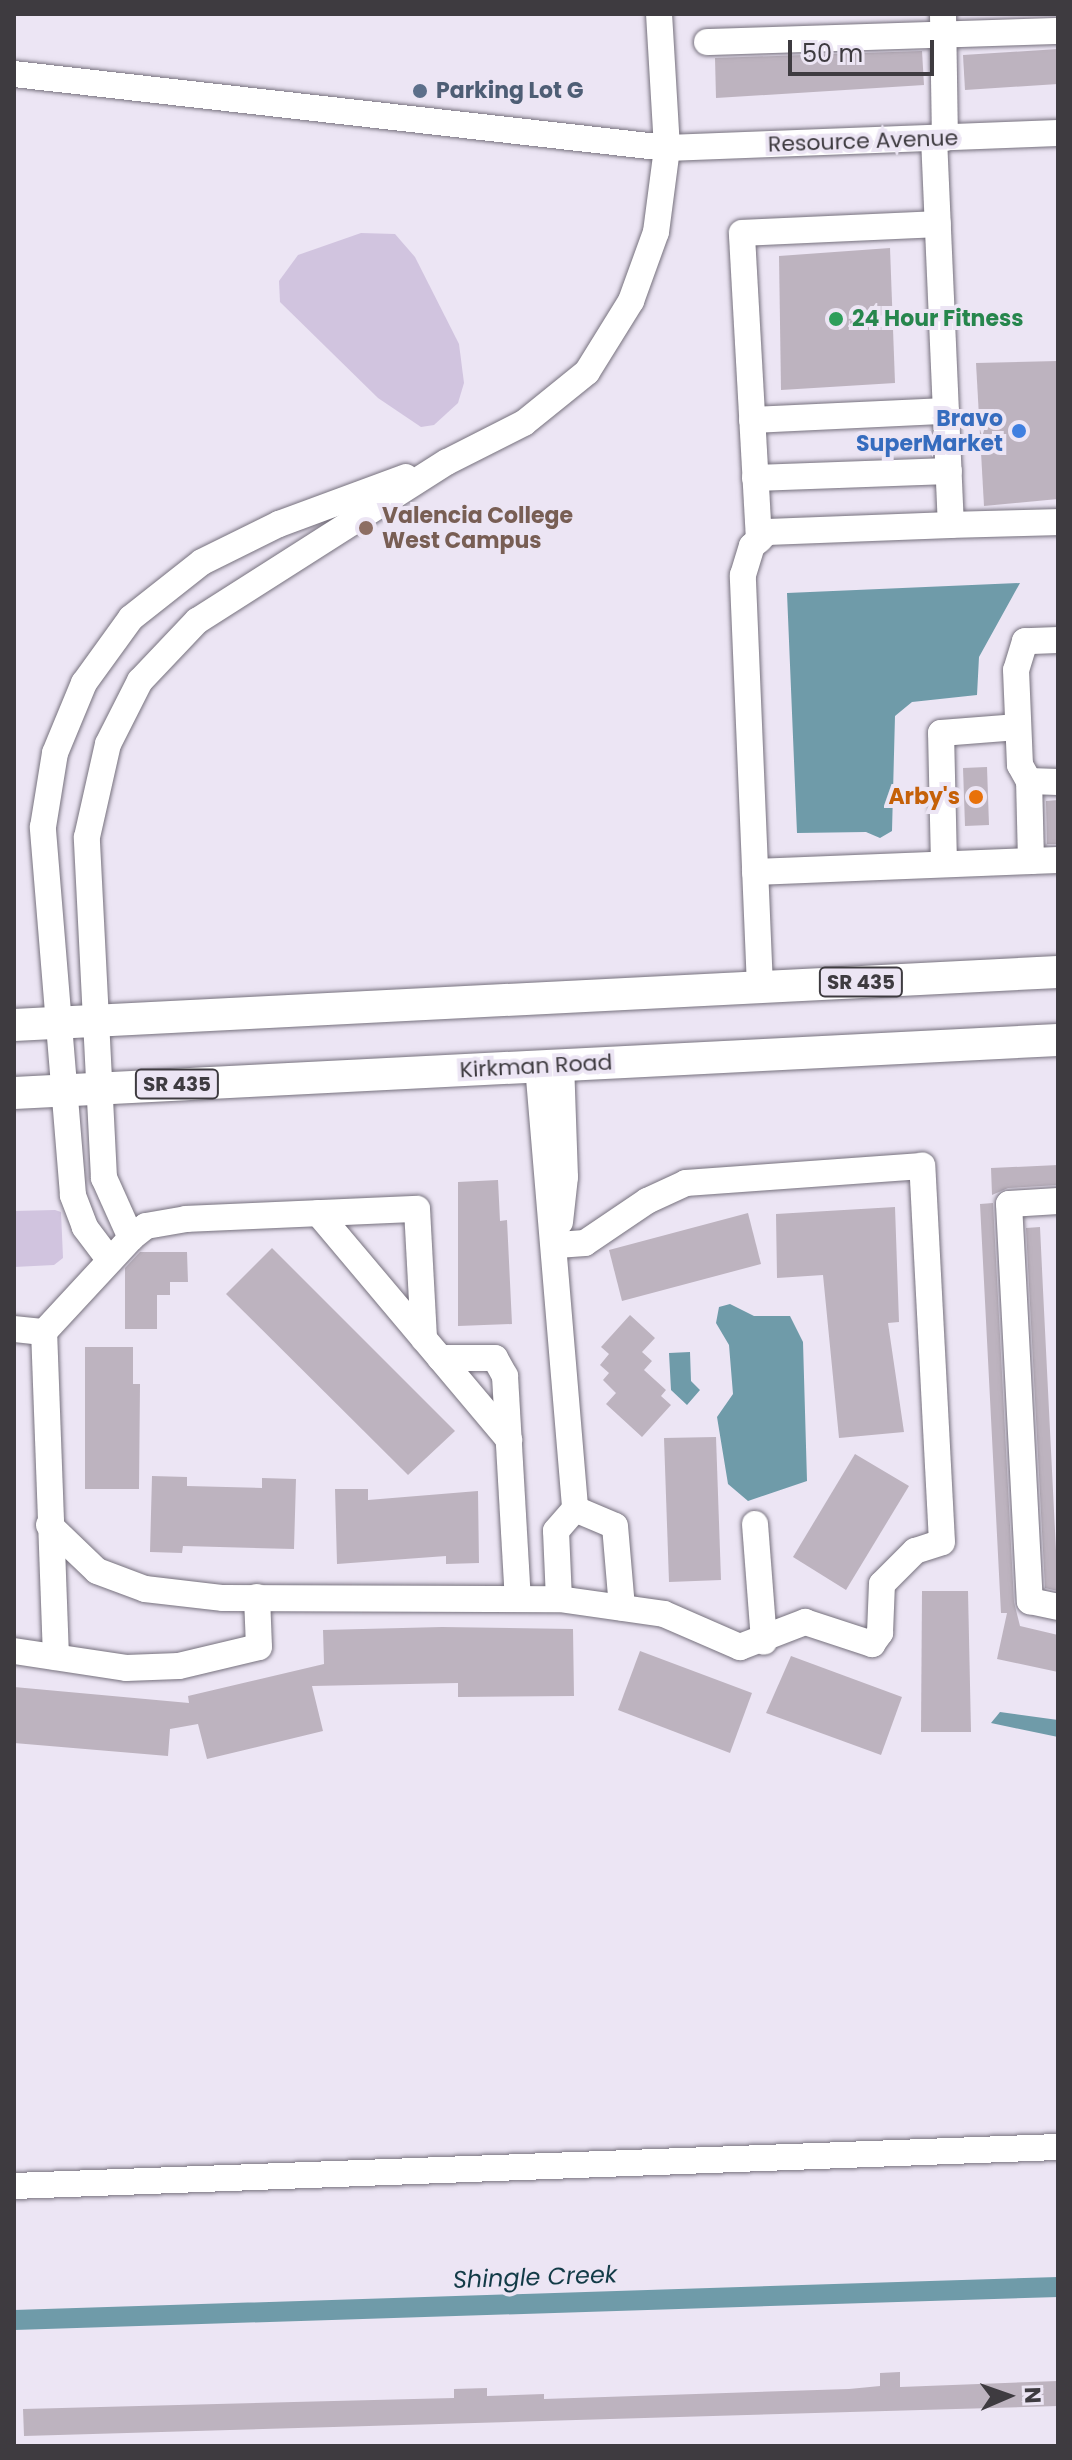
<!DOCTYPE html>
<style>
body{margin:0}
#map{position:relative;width:1072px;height:2460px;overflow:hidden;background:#ece5f4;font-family:Poppins,sans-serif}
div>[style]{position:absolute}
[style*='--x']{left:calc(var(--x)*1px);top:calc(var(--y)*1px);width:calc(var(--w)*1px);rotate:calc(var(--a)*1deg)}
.green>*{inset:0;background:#d1c4df}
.water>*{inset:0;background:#6f9ba9}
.canal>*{height:20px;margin:-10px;padding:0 10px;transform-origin:10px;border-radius:10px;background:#6f9ba9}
.building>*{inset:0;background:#bdb3bf}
.roads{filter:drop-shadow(0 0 2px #76717d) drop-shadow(0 0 2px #76717d)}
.minor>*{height:26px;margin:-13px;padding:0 13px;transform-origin:13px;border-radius:13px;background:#fff}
.major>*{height:32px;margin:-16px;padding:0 16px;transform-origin:16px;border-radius:16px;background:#fff}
.dots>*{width:22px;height:22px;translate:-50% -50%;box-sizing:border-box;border:4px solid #ece5f4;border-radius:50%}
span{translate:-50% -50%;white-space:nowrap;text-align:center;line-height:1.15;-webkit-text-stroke:8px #ece5f4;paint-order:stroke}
.shield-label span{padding:2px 6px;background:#ece5f4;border:2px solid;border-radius:6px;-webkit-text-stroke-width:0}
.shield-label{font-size:20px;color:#3e3b40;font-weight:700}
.service-label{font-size:22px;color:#4e5e75;font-weight:700}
.left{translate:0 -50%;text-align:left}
.street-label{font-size:22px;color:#3e3b40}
.leisure-label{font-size:22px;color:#27864d;font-weight:700}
.shop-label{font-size:22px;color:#366cbe;font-weight:700}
.right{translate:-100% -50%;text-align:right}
.education-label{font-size:22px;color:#785e54;font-weight:700}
.food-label{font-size:22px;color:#c56008;font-weight:700}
.water-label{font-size:24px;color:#123b47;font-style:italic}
.frame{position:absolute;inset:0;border:16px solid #3e3b40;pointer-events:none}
.north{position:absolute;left:968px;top:2356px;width:80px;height:80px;-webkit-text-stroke:6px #ece5f4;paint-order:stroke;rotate:88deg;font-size:22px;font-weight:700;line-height:32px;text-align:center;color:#3e3b40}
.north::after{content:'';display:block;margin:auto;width:28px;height:36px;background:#3e3b40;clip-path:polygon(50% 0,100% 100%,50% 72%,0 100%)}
.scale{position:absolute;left:788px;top:40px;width:146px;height:36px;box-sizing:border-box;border:4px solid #3e3b40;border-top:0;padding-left:10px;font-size:24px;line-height:28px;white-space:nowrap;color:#3e3b40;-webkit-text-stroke:6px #ece5f4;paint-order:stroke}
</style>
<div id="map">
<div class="green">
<div style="clip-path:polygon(361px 233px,395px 234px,415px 257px,459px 344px,464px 383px,458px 403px,434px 425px,421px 427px,378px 398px,280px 302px,279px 281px,298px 255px)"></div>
<div style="clip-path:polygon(55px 1210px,61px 1212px,63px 1258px,54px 1265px,14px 1267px,14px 1211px)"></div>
</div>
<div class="water">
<div style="clip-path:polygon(1020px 583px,979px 657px,977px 695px,912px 702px,895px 716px,892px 831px,880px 838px,866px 832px,797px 833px,787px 593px)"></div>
<div style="clip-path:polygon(730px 1304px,754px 1316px,790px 1316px,803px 1342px,807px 1481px,748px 1501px,728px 1484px,717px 1417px,733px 1394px,729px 1345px,716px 1323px,719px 1307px)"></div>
<div style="clip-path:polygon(690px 1352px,691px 1381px,700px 1390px,687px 1405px,671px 1390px,669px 1353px)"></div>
<div style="clip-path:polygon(1000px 1712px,1058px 1720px,1058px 1737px,991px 1723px)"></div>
</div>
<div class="canal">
<div style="--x:14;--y:2320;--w:1045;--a:-1.81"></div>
</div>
<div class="building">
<div style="clip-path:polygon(1058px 49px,1058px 84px,965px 90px,963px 55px)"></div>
<div style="clip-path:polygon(922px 51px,924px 85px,716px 98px,715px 58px)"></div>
<div style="clip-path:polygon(890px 248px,895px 383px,781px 390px,779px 256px)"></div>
<div style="clip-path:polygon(1058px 361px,1058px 499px,984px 506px,976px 363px)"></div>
<div style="clip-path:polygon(987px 767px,989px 825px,965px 826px,963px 768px)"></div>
<div style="clip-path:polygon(1058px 800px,1058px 844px,1047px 844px,1046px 801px)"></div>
<div style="clip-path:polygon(1058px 1165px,1058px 1185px,1008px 1188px,992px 1195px,991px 1168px)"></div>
<div style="clip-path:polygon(498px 1180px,500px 1221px,507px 1220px,512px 1324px,458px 1326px,458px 1182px)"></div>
<div style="clip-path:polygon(993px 1203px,1014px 1602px,1020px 1626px,1058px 1635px,1058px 1672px,997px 1659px,1007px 1613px,1001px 1613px,980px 1204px)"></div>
<div style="clip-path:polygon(895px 1207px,899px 1322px,888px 1323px,904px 1432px,839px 1438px,823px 1275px,777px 1278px,776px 1214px)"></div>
<div style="clip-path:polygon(748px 1213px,761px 1264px,622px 1301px,609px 1250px)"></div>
<div style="clip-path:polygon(1040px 1227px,1043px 1290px,1058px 1591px,1045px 1588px,1026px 1228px)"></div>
<div style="clip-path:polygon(272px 1248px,455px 1431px,408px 1475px,226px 1294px)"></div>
<div style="clip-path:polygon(140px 1252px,187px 1252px,188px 1282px,170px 1282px,170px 1295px,157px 1295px,157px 1329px,125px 1329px,125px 1268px)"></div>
<div style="clip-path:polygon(630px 1315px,655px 1338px,642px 1352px,652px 1361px,644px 1370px,666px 1390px,661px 1396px,671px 1405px,642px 1437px,606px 1404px,616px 1393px,603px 1380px,609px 1373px,600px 1365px,609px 1354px,601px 1347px)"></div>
<div style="clip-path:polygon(85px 1347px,133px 1347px,133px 1384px,140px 1384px,139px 1489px,85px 1489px)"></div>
<div style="clip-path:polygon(716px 1437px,721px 1580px,669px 1582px,664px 1438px)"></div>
<div style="clip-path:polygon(855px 1454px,909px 1486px,846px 1590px,793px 1557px)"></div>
<div style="clip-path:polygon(152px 1476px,187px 1477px,187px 1486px,262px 1488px,262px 1478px,296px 1479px,294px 1549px,183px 1546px,182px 1553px,150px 1552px)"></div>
<div style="clip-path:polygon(335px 1489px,368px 1489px,368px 1500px,478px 1491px,479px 1563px,446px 1564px,446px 1556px,337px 1564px)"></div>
<div style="clip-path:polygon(922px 1591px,968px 1591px,971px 1732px,921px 1732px)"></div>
<div style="clip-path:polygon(442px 1627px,573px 1629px,574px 1696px,458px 1697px,458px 1683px,312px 1686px,323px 1731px,207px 1759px,198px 1724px,170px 1729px,168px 1756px,14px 1743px,14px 1687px,189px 1703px,188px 1696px,324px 1664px,323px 1630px)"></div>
<div style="clip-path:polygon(640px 1651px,752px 1693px,730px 1753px,618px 1710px)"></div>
<div style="clip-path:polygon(791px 1656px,902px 1697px,881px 1755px,766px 1713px)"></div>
<div style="clip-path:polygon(900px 2372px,900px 2387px,1058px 2381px,1058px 2406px,24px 2436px,23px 2409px,454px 2398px,454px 2389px,487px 2388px,487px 2396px,544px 2394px,544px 2399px,849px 2389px,880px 2386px,880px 2373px)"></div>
</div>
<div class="roads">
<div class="minor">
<div style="--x:943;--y:14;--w:124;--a:89.1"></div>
<div style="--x:707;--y:42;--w:351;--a:-1.8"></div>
<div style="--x:14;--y:74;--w:657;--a:6.47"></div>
<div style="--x:667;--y:148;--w:391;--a:-2.2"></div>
<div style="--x:934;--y:138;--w:387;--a:87.5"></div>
<div style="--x:951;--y:525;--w:107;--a:-1.6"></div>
<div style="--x:752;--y:420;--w:194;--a:-2.7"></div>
<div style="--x:755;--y:478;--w:194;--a:-2.1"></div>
<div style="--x:759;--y:540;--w:307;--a:-93.2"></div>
<div style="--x:742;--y:233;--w:196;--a:-2.6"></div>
<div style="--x:1058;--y:640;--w:33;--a:178"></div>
<div style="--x:1025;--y:641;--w:30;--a:107"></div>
<div style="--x:1016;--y:670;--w:95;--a:87.6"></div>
<div style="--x:1020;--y:765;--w:18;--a:61"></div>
<div style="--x:1029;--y:781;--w:29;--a:2"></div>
<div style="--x:1031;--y:861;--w:27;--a:-2"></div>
<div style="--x:944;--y:864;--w:131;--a:-91.3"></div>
<div style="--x:941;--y:733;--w:77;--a:-4.5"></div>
<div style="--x:755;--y:872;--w:276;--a:-2.3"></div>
<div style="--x:1031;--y:861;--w:80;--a:-91.4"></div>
<div style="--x:760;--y:987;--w:412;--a:-92.4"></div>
<div style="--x:743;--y:575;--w:30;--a:-73"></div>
<div style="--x:752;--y:546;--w:21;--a:-43"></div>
<div style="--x:767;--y:532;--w:184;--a:-2.2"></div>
<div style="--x:538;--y:1066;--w:445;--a:85.2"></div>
<div style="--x:575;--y:1509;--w:29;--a:131"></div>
<div style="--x:556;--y:1531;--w:68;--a:87.5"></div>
<div style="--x:1058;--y:1201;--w:49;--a:176.5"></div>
<div style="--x:1009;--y:1204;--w:398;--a:87"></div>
<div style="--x:1030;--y:1601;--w:29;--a:12"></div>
<div style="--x:318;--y:1213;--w:297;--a:49.9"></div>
<div style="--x:560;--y:1222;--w:45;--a:-83.7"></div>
<div style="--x:565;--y:1177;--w:112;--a:-92"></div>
<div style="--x:131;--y:1238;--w:66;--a:-114.2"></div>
<div style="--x:104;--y:1178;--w:341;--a:-92.9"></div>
<div style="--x:87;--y:837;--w:95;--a:-77.3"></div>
<div style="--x:108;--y:744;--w:71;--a:-63.1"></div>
<div style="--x:140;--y:681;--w:83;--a:-46.5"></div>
<div style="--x:197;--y:621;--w:296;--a:-32.5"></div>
<div style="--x:447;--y:462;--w:86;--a:-26.9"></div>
<div style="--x:524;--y:423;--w:81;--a:-39"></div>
<div style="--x:587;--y:372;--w:84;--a:-58.2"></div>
<div style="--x:631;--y:301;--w:73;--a:-70.1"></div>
<div style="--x:656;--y:232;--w:85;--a:-82.5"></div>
<div style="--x:667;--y:148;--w:134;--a:-93.4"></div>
<div style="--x:108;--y:1258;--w:39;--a:-127"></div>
<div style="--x:85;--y:1227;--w:34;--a:-111"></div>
<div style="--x:73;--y:1195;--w:369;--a:-94.7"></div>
<div style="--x:43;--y:827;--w:75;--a:-80.8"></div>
<div style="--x:55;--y:753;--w:76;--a:-67.5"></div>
<div style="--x:84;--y:683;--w:80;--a:-54.1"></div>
<div style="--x:131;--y:618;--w:90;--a:-38.3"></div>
<div style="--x:202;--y:562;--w:86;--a:-26.3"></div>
<div style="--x:279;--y:524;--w:135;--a:-20.3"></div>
<div style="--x:14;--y:1329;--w:30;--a:6"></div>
<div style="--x:440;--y:1358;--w:55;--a:0"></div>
<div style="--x:495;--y:1358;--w:21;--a:61"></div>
<div style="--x:505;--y:1376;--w:223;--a:86.7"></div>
<div style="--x:575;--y:1509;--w:43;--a:23"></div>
<div style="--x:615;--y:1526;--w:82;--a:85.1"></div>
<div style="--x:755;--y:1524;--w:118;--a:85.6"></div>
<div style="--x:49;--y:1525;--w:66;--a:43.8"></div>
<div style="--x:97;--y:1571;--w:51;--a:20.6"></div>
<div style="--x:145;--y:1589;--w:79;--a:6.6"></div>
<div style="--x:223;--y:1598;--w:336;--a:0.2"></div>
<div style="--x:559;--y:1599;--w:106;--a:8.1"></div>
<div style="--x:664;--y:1614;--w:83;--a:23.5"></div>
<div style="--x:740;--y:1647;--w:70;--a:-21"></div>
<div style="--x:805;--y:1622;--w:71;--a:18.2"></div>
<div style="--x:872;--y:1644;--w:14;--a:-54"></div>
<div style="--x:880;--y:1633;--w:49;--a:-87.7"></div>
<div style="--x:882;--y:1584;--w:47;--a:-45"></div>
<div style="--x:915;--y:1551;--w:28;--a:-18"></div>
<div style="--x:942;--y:1542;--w:377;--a:-93"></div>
<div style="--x:922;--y:1166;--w:237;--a:175.9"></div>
<div style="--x:686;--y:1183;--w:43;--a:155.2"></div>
<div style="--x:647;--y:1201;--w:75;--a:145.9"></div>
<div style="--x:585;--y:1243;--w:28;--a:176"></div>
<div style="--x:14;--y:1651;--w:113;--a:8.6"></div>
<div style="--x:126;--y:1668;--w:53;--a:-2.2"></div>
<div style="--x:179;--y:1666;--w:82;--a:-13.4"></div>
<div style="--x:259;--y:1647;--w:50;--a:-92.3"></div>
<div style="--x:56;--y:1657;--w:325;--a:-92.1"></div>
<div style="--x:44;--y:1332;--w:128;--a:-47.2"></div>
<div style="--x:131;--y:1238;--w:19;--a:-39"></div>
<div style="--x:146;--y:1226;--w:41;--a:-9.9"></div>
<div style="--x:186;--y:1219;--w:231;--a:-2.5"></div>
<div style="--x:417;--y:1209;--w:130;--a:86.9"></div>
<div style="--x:14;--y:2186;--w:1045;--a:-2.14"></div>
</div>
<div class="major">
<div style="--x:14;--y:1025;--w:1045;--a:-2.91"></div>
<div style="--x:14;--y:1093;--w:1045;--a:-2.91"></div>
</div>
</div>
<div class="dots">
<div style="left:420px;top:91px;background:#5c6f8a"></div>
<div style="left:836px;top:319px;background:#2e9e5b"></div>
<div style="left:1019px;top:431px;background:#3f7fe0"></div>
<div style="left:366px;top:528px;background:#8d6e63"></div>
<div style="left:976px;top:797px;background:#e8710a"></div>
</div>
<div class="shield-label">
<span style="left:861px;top:982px">SR 435</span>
<span style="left:177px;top:1084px">SR 435</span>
</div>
<div class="service-label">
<span class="left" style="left:436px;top:91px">Parking Lot G</span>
</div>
<div class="street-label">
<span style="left:863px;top:141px;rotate:-2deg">Resource Avenue</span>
<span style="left:536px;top:1066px;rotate:-3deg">Kirkman Road</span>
</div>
<div class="leisure-label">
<span class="left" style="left:852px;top:319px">24 Hour Fitness</span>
</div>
<div class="shop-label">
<span class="right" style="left:1003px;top:431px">Bravo<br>SuperMarket</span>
</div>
<div class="education-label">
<span class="left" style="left:382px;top:528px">Valencia College<br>West Campus</span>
</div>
<div class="food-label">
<span class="right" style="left:960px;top:797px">Arby's</span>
</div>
<div class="water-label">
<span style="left:535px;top:2277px;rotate:-2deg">Shingle Creek</span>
</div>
<div class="frame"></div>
<div class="north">N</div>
<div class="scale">50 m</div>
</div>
